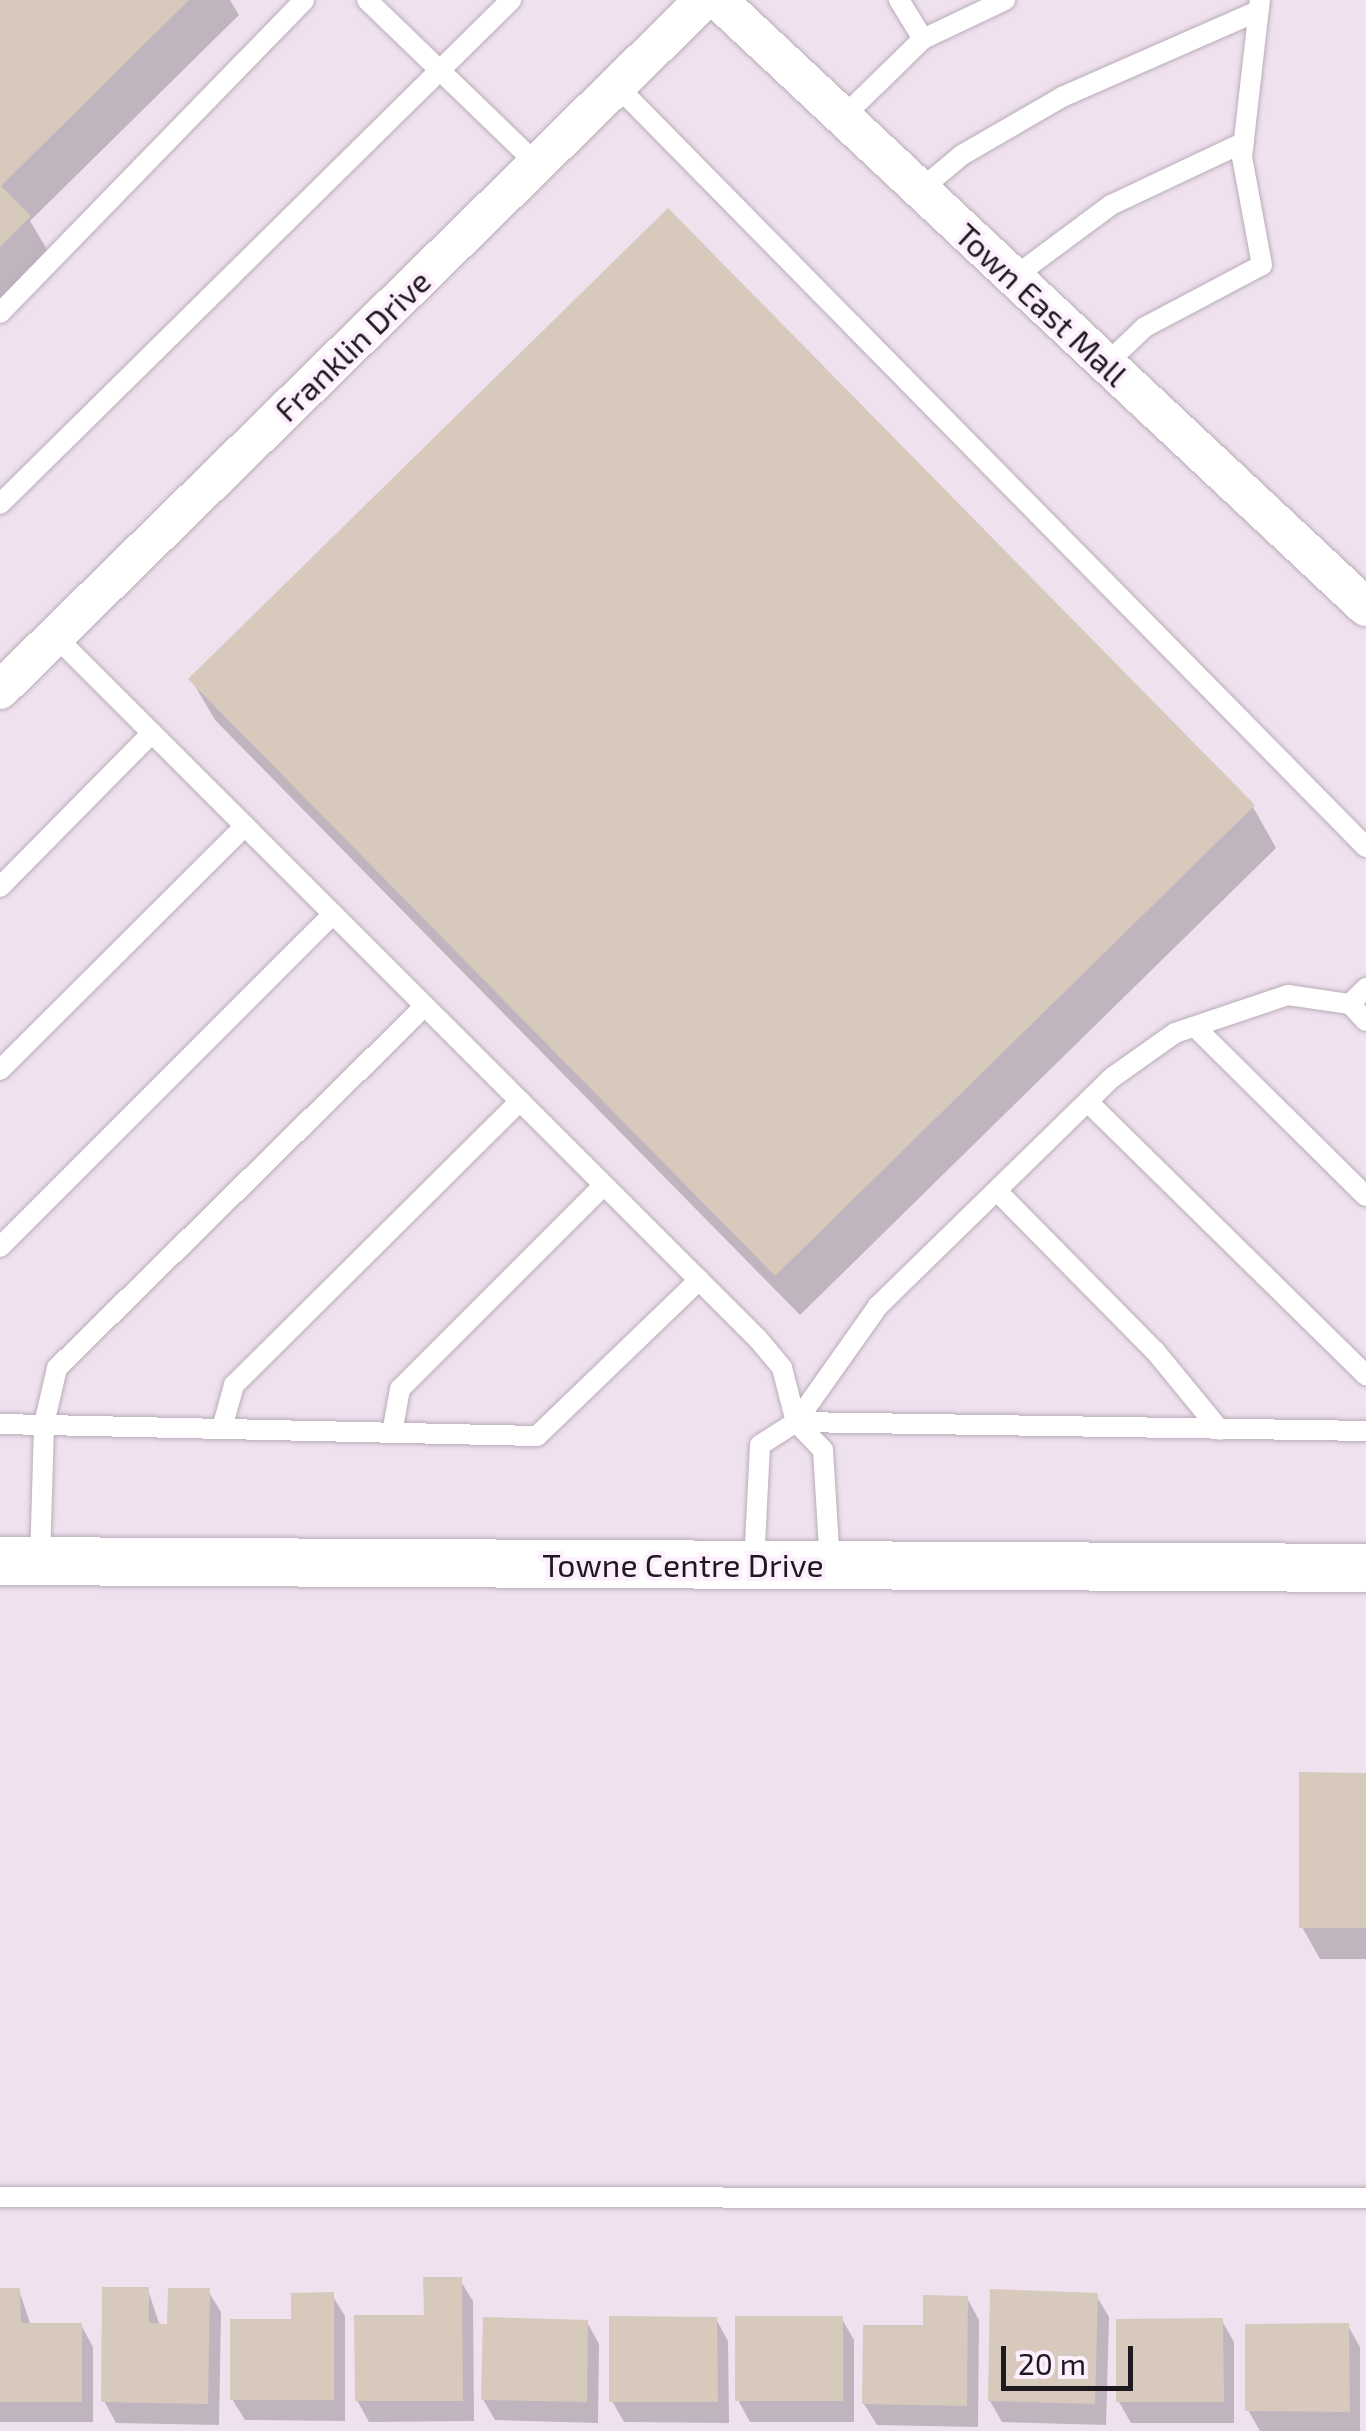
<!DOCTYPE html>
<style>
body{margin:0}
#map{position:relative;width:1366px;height:2431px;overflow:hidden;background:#f0e1ef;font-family:"Exo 2",sans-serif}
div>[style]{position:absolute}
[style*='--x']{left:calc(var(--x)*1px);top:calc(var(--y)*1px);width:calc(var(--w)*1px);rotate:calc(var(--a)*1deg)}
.shadow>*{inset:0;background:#0003}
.building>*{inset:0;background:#d7c9bc}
.roads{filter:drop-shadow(0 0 2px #b9acb9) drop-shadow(0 0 2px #b9acb9)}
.service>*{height:20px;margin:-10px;padding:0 10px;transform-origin:10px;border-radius:10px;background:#fff}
.minor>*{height:38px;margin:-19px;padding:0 19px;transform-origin:19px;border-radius:19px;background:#fff}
.tertiary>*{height:48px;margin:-24px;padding:0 24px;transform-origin:24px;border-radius:24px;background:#fff}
span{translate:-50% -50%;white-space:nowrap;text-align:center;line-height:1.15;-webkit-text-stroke:8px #fdeffd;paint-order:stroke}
.street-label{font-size:32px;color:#1e191e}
.scale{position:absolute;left:1001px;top:2346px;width:132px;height:45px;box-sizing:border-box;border:5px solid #1e191e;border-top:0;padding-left:12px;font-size:30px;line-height:35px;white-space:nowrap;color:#1e191e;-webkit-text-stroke:8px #fdeffd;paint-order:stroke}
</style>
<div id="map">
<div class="shadow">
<div style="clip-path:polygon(0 0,230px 0,239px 15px,30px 221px,52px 258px,0 310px)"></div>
<div style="clip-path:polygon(191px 679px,1253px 807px,1276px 848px,800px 1315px,215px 720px)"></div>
<div style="clip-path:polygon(1366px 1775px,1366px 1959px,1320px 1959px,1302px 1927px)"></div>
<div style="clip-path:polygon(460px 2280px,473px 2301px,474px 2421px,369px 2422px,357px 2400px)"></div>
<div style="clip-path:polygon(0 2290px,19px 2290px,31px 2326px,81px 2325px,93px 2347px,93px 2422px,0 2422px)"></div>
<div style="clip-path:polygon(148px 2290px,160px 2326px,170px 2326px,208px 2291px,221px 2312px,219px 2425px,116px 2423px,104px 2401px)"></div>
<div style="clip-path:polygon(332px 2295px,345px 2316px,345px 2421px,245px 2420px,232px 2399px,293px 2321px)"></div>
<div style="clip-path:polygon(1096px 2295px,1109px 2317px,1106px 2425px,1002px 2422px,990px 2401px)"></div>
<div style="clip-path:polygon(967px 2298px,979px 2320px,978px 2427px,877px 2425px,864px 2404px,925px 2328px)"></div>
<div style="clip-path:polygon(716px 2319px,728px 2341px,729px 2423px,624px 2422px,612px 2401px)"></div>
<div style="clip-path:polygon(842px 2319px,854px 2340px,854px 2422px,750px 2422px,738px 2400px)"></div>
<div style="clip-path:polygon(1222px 2321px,1234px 2342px,1234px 2423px,1131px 2423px,1119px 2402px)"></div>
<div style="clip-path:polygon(587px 2322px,599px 2344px,598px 2423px,495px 2420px,483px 2399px)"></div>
<div style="clip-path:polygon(1348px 2326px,1360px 2347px,1360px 2431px,1260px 2431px,1248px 2410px)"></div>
</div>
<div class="building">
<div style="clip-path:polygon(0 0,189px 0,1px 186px,31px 216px,0 247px)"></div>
<div style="clip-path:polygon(668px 208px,1255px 805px,775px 1276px,188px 679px)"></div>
<div style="clip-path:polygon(1299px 1772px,1366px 1773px,1366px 1928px,1299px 1928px)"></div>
<div style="clip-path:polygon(423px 2277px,462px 2277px,463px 2401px,355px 2401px,354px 2315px,424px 2315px)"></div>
<div style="clip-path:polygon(102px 2287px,149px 2287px,149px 2323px,167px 2324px,168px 2288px,210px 2288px,208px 2404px,101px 2402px)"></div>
<div style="clip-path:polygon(0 2288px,20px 2288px,21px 2323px,82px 2323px,82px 2402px,0 2402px)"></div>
<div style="clip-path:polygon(990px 2289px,1098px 2293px,1095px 2404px,988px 2401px)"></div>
<div style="clip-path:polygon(334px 2292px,334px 2400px,230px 2400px,230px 2319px,291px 2319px,291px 2293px)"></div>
<div style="clip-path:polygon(923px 2295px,968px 2296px,967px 2406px,862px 2404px,863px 2325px,923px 2325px)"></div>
<div style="clip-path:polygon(609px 2316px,717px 2317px,718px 2402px,609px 2402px)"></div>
<div style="clip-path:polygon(735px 2316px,843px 2316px,843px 2401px,735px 2401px)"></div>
<div style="clip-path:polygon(483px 2317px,588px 2320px,587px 2402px,481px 2400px)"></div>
<div style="clip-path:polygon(1223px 2318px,1224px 2402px,1116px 2402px,1116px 2319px)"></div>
<div style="clip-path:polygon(1349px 2323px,1350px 2412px,1245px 2411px,1245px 2324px)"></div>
</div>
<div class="roads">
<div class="service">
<div style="--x:367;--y:0;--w:236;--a:44"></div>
<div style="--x:923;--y:39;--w:91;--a:-25.4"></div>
<div style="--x:617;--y:86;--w:1068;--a:45.46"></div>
<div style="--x:843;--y:117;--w:112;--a:-44.3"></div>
<div style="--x:923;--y:39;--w:46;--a:-121.6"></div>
<div style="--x:920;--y:190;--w:55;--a:-39.8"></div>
<div style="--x:962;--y:155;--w:116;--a:-30.1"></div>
<div style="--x:1062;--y:97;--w:214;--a:-23.7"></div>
<div style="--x:1014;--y:277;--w:121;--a:-36.6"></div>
<div style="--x:1111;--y:205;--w:147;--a:-25.3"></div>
<div style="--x:0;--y:313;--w:436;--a:-45.8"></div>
<div style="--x:1106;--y:364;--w:54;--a:-43.5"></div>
<div style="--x:1145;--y:327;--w:132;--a:-27.9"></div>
<div style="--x:1262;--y:265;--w:110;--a:-100.5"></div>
<div style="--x:1242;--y:157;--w:158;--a:-83.5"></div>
<div style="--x:0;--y:504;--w:718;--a:-44.6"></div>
<div style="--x:55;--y:636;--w:994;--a:45"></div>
<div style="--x:758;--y:1339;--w:38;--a:50"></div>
<div style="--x:782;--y:1368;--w:56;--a:75.5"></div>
<div style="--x:796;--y:1422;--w:39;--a:46"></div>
<div style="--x:823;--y:1450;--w:115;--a:86.5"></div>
<div style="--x:0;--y:887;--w:216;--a:-45.4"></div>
<div style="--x:1350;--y:1004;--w:23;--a:-45"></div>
<div style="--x:1195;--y:1027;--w:240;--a:44.7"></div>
<div style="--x:0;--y:1070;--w:346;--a:-44.9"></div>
<div style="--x:1088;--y:1102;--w:390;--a:44.5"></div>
<div style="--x:997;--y:1191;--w:225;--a:45.4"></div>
<div style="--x:1155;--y:1351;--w:102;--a:50.6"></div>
<div style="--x:0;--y:1247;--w:471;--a:-45"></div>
<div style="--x:796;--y:1422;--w:570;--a:0.9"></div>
<div style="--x:0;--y:1424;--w:537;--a:1.28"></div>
<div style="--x:537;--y:1436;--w:225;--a:-43.9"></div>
<div style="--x:222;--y:1428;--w:45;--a:-74.4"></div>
<div style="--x:234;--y:1385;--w:403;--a:-44.8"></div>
<div style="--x:392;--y:1433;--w:45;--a:-79.7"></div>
<div style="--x:400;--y:1389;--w:288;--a:-45"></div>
<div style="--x:40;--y:1561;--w:137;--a:-88.3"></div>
<div style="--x:44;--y:1424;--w:57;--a:-76.9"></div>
<div style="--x:57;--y:1368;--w:516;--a:-44.53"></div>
<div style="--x:754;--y:1564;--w:119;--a:-87.1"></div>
<div style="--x:760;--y:1445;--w:43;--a:-32.6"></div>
<div style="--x:796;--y:1422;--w:142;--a:-54.7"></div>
<div style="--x:878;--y:1306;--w:328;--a:-44.3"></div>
<div style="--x:1113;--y:1077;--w:76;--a:-35.4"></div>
<div style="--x:1175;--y:1033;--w:119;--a:-18.6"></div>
<div style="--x:1288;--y:995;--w:63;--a:8.3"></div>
<div style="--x:1350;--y:1004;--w:23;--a:47"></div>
<div style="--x:0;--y:2197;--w:1366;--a:0.04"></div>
</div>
<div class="minor">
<div style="--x:718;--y:0;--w:888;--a:43.13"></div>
<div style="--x:0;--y:690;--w:986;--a:-44.42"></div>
</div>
<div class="tertiary">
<div style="--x:0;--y:1561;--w:1366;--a:0.29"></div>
</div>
</div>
<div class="street-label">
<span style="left:1042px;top:304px;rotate:43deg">Town East Mall</span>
<span style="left:352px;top:345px;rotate:-44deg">Franklin Drive</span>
<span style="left:683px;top:1564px">Towne Centre Drive</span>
</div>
<div class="scale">20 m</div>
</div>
